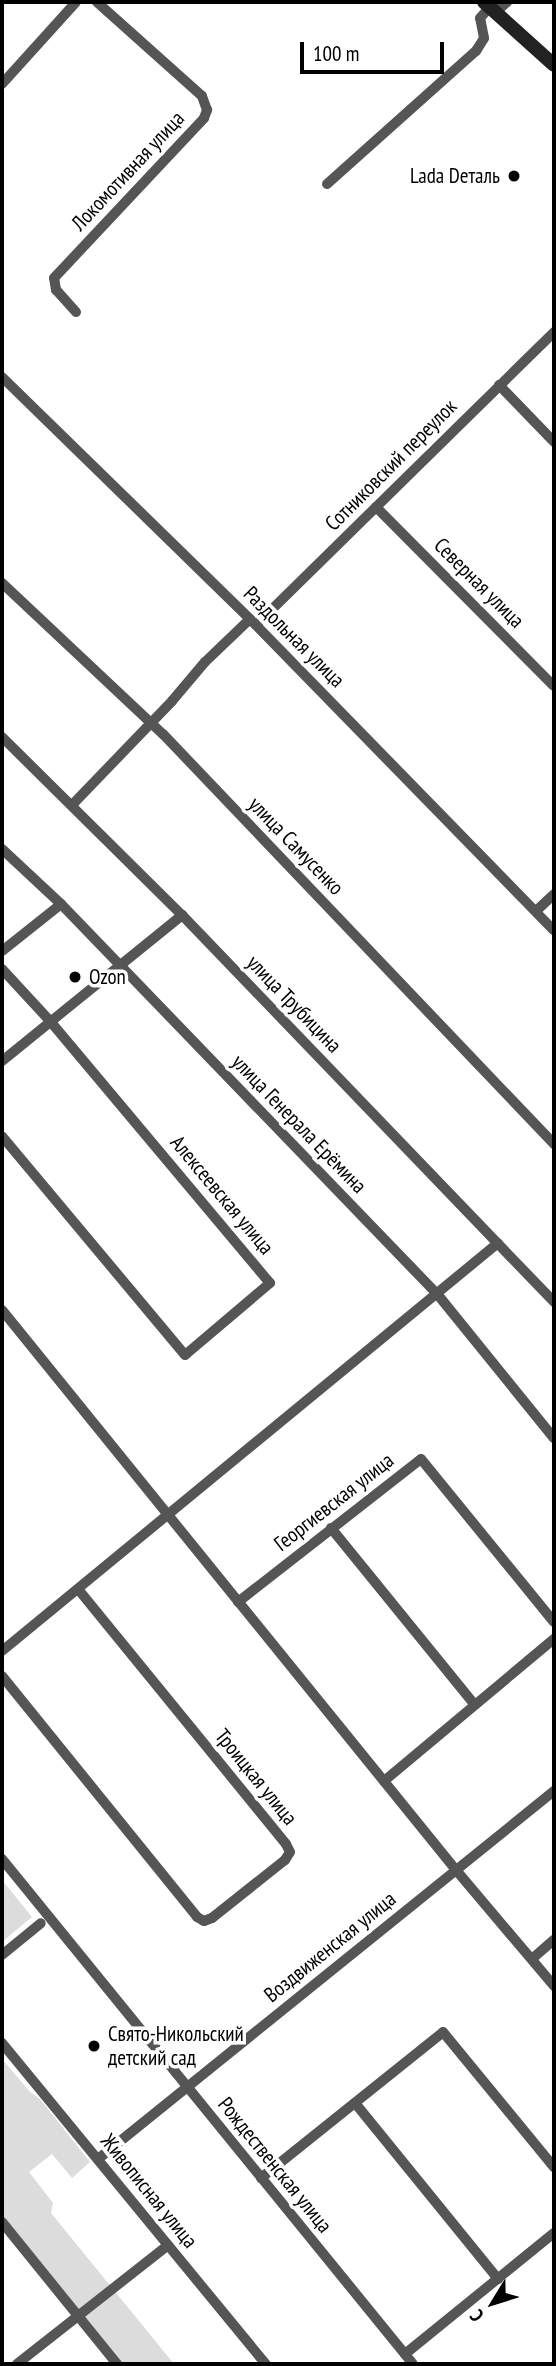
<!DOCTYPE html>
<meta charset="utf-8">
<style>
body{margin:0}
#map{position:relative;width:556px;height:2366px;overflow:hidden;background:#fff;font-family:"PT Sans Narrow",sans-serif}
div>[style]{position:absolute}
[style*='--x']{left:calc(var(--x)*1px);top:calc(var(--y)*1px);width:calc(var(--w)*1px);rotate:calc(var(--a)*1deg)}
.green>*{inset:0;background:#dcdcdc}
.street>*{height:10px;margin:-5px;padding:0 5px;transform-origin:5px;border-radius:5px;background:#555}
.secondary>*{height:14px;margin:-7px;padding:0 7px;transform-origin:7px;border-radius:7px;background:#222}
.dots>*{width:19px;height:19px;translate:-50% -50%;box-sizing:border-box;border:4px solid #fff;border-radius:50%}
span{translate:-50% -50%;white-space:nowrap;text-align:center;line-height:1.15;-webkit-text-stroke:7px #fff;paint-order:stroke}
.street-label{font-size:21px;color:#000}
.poi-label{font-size:21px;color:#000}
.right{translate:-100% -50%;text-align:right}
.left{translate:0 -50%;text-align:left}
.frame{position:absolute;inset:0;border:4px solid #000;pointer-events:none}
.north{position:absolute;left:458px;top:2268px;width:70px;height:70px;-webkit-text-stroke:5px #fff;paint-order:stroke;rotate:232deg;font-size:19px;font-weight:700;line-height:28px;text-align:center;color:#000}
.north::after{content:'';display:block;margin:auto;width:24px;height:32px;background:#000;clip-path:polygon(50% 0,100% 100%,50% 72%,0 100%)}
.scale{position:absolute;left:300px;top:42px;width:144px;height:32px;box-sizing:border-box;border:4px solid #000;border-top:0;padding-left:9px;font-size:21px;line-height:24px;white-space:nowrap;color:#000;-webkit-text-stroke:5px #fff;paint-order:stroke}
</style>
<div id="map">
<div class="green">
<div style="clip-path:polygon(2px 1880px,32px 1917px,2px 1942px)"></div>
<div style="clip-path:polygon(2px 2059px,30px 2092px,40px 2099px,90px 2162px,72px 2178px,52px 2154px,29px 2172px,53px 2203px,51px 2213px,174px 2364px,123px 2364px,2px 2215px)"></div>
</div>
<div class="street">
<div style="--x:496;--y:12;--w:15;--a:-42"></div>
<div style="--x:2;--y:84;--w:110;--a:-47.9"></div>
<div style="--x:327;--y:184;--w:200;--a:-41.8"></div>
<div style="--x:476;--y:51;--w:15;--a:-58"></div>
<div style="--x:484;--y:38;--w:20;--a:-101"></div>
<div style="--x:480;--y:18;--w:15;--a:-48"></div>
<div style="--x:76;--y:312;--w:30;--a:-132"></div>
<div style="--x:56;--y:290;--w:12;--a:-99"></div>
<div style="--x:54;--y:278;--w:219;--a:-46.8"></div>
<div style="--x:204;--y:118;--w:9;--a:-69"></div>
<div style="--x:207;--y:110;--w:15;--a:-110"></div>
<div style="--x:202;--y:96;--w:141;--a:-138.2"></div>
<div style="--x:2;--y:377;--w:347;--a:44.3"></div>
<div style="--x:250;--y:619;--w:435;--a:45.7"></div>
<div style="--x:499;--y:385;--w:79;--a:46"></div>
<div style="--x:376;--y:507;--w:252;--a:45.2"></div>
<div style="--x:2;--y:583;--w:221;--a:43.2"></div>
<div style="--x:163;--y:734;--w:567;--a:46.36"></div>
<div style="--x:256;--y:625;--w:418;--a:-44.5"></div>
<div style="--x:2;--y:737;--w:253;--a:44.7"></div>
<div style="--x:182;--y:915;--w:537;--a:46.13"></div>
<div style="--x:73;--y:804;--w:143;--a:-46.1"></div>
<div style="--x:172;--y:701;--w:51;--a:-49.8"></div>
<div style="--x:205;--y:662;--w:62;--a:-43.7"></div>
<div style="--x:2;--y:849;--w:81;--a:43"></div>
<div style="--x:61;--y:904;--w:543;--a:46.04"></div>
<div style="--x:438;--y:1295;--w:184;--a:51"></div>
<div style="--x:536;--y:911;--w:25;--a:-43"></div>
<div style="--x:2;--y:951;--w:75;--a:-38.5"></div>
<div style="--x:2;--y:969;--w:71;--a:47.3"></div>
<div style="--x:50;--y:1021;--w:342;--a:50"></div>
<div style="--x:270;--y:1283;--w:111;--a:139.7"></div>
<div style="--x:185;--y:1355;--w:285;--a:-129.9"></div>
<div style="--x:2;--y:1061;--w:232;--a:-39"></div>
<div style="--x:2;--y:1310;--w:721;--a:50.97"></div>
<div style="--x:456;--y:1870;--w:152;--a:49.8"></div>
<div style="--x:331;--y:1528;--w:227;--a:50.9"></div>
<div style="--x:238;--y:1602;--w:232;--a:-38"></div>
<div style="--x:421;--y:1459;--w:210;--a:50.8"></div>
<div style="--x:2;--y:1651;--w:642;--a:-39.44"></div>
<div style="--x:2;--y:1676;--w:310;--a:51"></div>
<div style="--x:197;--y:1917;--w:8;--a:30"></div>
<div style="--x:204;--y:1921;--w:9;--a:-21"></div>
<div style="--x:212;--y:1918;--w:93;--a:-38.5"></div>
<div style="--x:285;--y:1860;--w:9;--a:-58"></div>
<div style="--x:290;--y:1852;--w:9;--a:-117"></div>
<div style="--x:286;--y:1844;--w:328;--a:-129.2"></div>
<div style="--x:384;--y:1781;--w:222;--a:-39.9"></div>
<div style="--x:2;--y:1859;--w:651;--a:50.86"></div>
<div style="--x:2;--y:1955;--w:50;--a:-39.4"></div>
<div style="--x:533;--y:1958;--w:28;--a:-41"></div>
<div style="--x:2;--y:2043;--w:416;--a:50.6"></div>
<div style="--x:355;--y:2103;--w:227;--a:50.9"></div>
<div style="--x:98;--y:2159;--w:586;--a:-38.9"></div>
<div style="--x:261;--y:2178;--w:233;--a:-38.7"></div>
<div style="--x:443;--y:2032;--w:175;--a:50.6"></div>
<div style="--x:2;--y:2222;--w:183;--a:51"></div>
<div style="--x:405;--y:2354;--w:192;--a:-39.1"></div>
<div style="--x:17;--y:2364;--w:192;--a:-38.2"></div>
</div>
<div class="secondary">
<div style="--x:484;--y:2;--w:94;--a:42"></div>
</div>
<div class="dots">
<div style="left:514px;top:176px;background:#000"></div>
<div style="left:75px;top:977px;background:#000"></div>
<div style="left:94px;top:2046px;background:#000"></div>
</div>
<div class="street-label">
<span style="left:128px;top:171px;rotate:-47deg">Локомотивная улица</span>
<span style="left:391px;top:465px;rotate:-45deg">Сотниковский переулок</span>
<span style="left:479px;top:583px;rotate:45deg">Северная улица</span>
<span style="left:294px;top:637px;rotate:45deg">Раздольная улица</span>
<span style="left:296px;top:846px;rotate:46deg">улица Самусенко</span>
<span style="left:294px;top:1004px;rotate:46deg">улица Трубицина</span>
<span style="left:299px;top:1124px;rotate:46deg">улица Генерала Ерёмина</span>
<span style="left:222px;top:1195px;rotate:50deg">Алексеевская улица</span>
<span style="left:334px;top:1502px;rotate:-38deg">Георгиевская улица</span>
<span style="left:256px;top:1777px;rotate:51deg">Троицкая улица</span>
<span style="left:330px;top:1947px;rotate:-39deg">Воздвиженская улица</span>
<span style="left:275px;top:2165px;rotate:51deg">Рождественская улица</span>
<span style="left:149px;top:2191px;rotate:51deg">Живописная улица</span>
</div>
<div class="poi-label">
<span class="right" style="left:500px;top:176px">Lada Dеталь</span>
<span class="left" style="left:89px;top:977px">Ozon</span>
<span class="left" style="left:108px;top:2046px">Свято-Никольский<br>детский сад</span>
</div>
<div class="frame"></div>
<div class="north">С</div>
<div class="scale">100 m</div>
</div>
